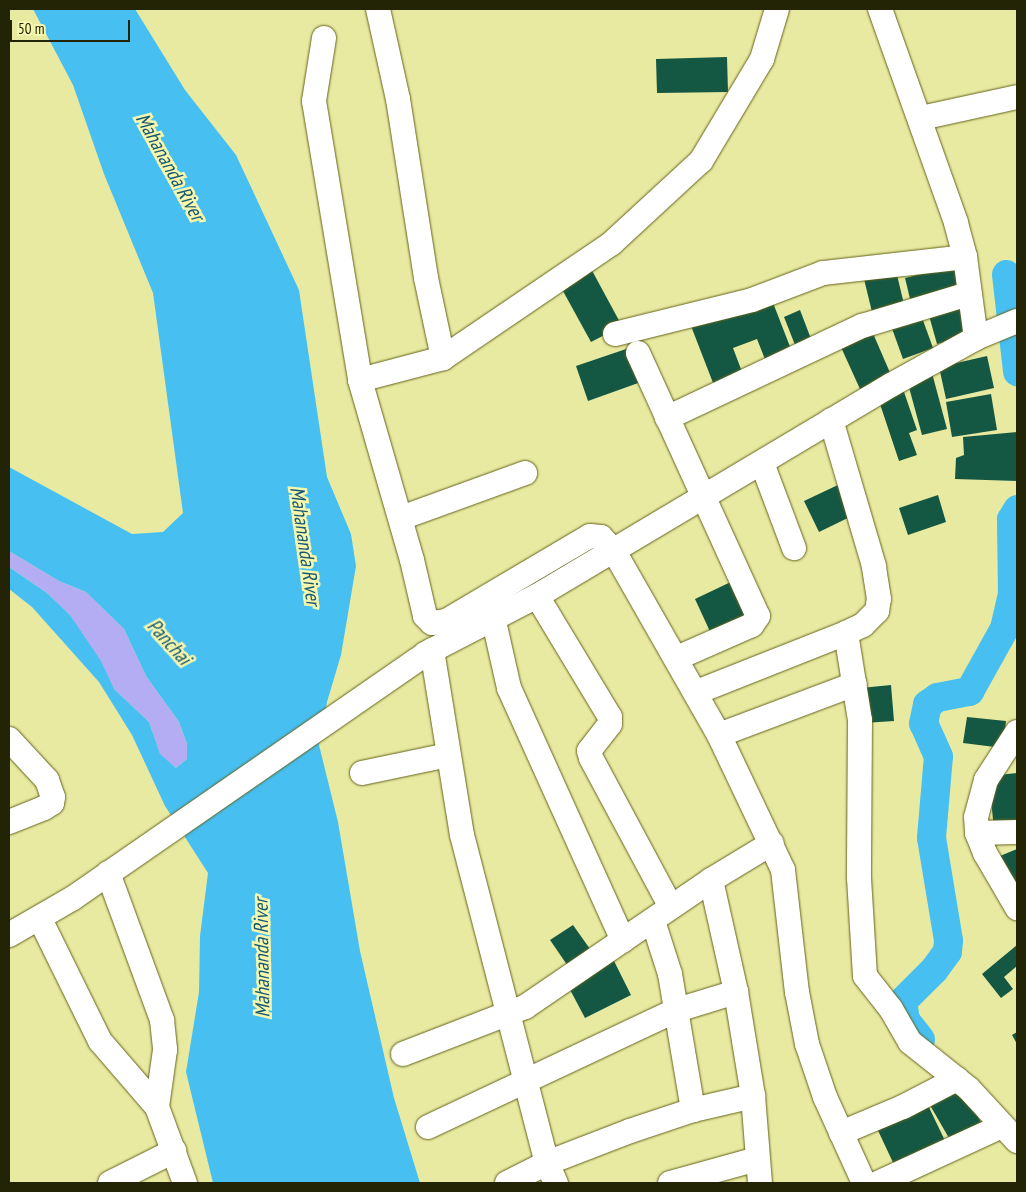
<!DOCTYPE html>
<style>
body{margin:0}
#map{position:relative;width:1026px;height:1192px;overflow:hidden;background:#e8eaa1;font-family:"PT Sans Narrow",sans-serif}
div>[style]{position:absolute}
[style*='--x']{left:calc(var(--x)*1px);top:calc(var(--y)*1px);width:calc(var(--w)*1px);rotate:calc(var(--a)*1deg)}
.green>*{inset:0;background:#b5adf3}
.water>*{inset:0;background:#47c0f1}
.river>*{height:29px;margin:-14.5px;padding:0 14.5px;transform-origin:14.5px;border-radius:14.5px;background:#47c0f1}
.building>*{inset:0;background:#145844}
.roads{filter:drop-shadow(0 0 1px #64631b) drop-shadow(0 0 1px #64631b)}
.minor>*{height:24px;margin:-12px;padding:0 12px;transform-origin:12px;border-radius:12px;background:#fff}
span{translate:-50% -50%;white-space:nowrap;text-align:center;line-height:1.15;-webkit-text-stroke:5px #f6f7ae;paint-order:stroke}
.water-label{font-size:20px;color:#165771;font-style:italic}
.frame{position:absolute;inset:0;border:10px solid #232306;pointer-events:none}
.scale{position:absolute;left:10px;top:20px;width:120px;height:22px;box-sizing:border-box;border:2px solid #232306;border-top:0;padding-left:6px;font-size:15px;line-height:18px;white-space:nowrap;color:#232306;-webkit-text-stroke:4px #f6f7ae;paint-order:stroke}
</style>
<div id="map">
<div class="green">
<div style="clip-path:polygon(9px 551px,59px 581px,86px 592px,124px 629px,146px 676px,179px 722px,187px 744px,187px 759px,176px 768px,160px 755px,149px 722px,114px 689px,70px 615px,47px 593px,9px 567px)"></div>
</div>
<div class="water">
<div style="clip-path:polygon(33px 9px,135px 9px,185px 90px,236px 155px,299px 290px,327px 477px,351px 534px,356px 566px,341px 655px,327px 702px,319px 745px,338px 822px,360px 951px,394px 1098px,420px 1183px,213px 1183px,186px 1072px,199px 992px,200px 936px,208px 873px,165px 806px,132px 735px,99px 682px,32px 607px,9px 589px,9px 567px,47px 593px,70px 615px,101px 661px,114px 689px,149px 722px,160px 754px,176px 768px,187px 759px,187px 744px,179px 722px,146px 676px,124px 629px,86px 592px,59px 581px,9px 551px,9px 467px,132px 534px,163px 532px,183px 513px,153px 293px,104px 174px,73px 85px)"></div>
</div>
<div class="river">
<div style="--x:1006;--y:274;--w:98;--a:83.5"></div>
<div style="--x:920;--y:1039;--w:24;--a:-128"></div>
<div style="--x:905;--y:1020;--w:19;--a:-99"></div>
<div style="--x:902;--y:1001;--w:45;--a:-45"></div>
<div style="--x:934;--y:969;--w:22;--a:-54"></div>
<div style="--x:947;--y:951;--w:11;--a:-85"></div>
<div style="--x:948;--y:940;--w:104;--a:-99.4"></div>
<div style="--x:931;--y:837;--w:81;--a:-85.1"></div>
<div style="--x:938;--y:756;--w:36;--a:-114"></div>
<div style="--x:923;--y:723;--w:19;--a:-78"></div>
<div style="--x:927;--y:704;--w:12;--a:-35"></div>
<div style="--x:937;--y:697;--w:33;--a:-11"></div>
<div style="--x:969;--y:691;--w:72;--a:-60.9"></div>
<div style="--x:1004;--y:628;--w:35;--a:-77"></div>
<div style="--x:1012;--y:594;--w:75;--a:-90.8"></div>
<div style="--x:1011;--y:519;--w:12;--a:-59"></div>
</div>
<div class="building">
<div style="clip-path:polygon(727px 57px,728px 92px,657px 93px,656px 59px)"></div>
<div style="clip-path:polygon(589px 265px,622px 326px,591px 342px,558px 282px)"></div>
<div style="clip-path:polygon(954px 266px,960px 291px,911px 303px,905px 278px)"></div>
<div style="clip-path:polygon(896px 271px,904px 304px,872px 312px,864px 279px)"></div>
<div style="clip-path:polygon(770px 295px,794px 357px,768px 367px,757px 339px,733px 348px,744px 377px,715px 388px,691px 326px)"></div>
<div style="clip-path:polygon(961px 303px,969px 335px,937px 344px,928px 312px)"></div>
<div style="clip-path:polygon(800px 310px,813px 344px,797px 350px,784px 317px)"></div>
<div style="clip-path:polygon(920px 312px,933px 348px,903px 359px,890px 323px)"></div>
<div style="clip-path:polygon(872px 331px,891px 375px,860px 389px,840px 345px)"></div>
<div style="clip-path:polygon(629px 348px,641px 382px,588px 401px,576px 366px)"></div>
<div style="clip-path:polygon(987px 356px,994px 388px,946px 399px,939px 367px)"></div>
<div style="clip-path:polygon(932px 373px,947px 429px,922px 435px,907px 380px)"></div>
<div style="clip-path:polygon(903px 389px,917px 430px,909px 433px,917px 455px,899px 461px,878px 398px)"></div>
<div style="clip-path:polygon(991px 394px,997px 430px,952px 437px,946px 402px)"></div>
<div style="clip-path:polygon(1017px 432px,1017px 481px,955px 479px,956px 458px,964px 455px,963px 437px)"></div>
<div style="clip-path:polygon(840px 484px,854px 515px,819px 532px,804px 501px)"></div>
<div style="clip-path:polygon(938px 495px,946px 522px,908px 535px,899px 508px)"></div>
<div style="clip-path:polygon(737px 579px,755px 618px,713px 638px,695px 599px)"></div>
<div style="clip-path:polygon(891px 685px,894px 721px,864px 723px,861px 688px)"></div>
<div style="clip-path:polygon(967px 717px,1006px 721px,1003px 748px,963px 743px)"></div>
<div style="clip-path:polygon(1017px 773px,1017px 829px,994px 831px,989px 776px)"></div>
<div style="clip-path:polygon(1017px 849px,1017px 882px,1012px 884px,1000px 856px)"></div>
<div style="clip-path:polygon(573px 925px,595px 956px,572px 972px,550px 940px)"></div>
<div style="clip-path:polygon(1017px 945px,1017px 966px,1004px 977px,1013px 989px,1001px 998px,982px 974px)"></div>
<div style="clip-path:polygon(613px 959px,631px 995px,585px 1018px,566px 982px)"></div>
<div style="clip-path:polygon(1017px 1032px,1017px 1044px,1012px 1035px)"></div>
<div style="clip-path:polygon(957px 1082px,984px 1127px,953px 1145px,927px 1100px)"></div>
<div style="clip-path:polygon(925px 1099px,948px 1147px,897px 1171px,874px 1122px)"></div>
</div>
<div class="roads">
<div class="minor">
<div style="--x:378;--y:9;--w:92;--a:77.5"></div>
<div style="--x:398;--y:99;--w:181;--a:81.1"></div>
<div style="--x:426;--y:278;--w:82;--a:78"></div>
<div style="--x:880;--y:9;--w:227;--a:70.4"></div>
<div style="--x:956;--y:223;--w:35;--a:75"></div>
<div style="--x:965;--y:257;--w:82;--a:82.3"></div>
<div style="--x:324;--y:38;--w:64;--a:99"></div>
<div style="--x:314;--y:101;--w:283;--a:80.6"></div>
<div style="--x:360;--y:380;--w:187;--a:73.9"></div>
<div style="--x:412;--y:560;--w:57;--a:76.9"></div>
<div style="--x:425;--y:616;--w:10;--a:45"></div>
<div style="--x:432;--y:623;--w:14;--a:-8"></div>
<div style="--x:446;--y:621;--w:167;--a:-30.6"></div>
<div style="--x:590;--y:536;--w:11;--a:5"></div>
<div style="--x:601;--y:537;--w:19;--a:47"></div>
<div style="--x:614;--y:551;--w:212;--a:60.3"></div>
<div style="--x:719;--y:735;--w:149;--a:64.6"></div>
<div style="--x:783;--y:870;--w:123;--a:83.5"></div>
<div style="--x:797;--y:992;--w:53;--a:79.1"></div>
<div style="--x:807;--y:1044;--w:56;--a:71.2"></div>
<div style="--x:825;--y:1097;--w:94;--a:65.6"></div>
<div style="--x:921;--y:118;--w:98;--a:-12.3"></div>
<div style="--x:615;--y:334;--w:141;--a:-13.9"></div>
<div style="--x:752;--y:300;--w:76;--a:-20.8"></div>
<div style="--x:823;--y:273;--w:143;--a:-6.4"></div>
<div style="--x:638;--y:353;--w:289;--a:65.5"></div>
<div style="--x:758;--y:616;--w:11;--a:124"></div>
<div style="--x:752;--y:625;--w:82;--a:156.3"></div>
<div style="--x:360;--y:380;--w:86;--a:-14.8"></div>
<div style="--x:443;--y:358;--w:204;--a:-34.2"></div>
<div style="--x:612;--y:243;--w:121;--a:-42.7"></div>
<div style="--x:701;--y:161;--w:119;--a:-59.1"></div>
<div style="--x:762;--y:59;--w:52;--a:-73.3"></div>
<div style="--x:667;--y:418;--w:216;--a:-25.3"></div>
<div style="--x:862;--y:326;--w:112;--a:-16.7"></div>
<div style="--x:762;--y:463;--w:91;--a:69.4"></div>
<div style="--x:401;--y:518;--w:132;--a:-19.9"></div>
<div style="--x:537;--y:596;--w:141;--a:58.9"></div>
<div style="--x:610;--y:717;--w:7;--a:90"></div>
<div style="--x:610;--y:724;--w:34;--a:128"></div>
<div style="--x:589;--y:751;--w:7;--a:74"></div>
<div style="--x:591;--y:758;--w:169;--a:61.8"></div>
<div style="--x:493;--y:617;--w:73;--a:77.3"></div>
<div style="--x:509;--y:688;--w:277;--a:65.7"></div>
<div style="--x:846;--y:633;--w:88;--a:80.9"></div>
<div style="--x:860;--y:720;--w:158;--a:90.4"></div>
<div style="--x:859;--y:878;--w:98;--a:86.5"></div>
<div style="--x:865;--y:976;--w:42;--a:51.8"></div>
<div style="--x:891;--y:1009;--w:38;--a:60"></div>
<div style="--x:910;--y:1042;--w:75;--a:38.5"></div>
<div style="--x:969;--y:1089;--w:71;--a:47.3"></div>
<div style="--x:432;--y:650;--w:187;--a:80.8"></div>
<div style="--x:462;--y:835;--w:339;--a:75.5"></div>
<div style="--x:547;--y:1163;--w:22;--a:66"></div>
<div style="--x:697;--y:692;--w:160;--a:-21.6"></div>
<div style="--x:846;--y:633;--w:19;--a:-25"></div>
<div style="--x:863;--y:625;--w:20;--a:-45"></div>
<div style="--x:877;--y:611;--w:12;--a:-81"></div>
<div style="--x:879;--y:599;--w:33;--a:-99"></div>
<div style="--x:874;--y:566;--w:152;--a:-106.4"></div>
<div style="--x:1017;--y:732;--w:57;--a:122.9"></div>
<div style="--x:986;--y:780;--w:38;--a:105"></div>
<div style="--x:976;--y:817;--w:16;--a:86"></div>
<div style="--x:977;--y:833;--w:22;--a:68"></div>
<div style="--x:985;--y:853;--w:64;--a:59.8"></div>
<div style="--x:719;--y:735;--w:145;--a:-20.6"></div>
<div style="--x:9;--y:739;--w:56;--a:47.2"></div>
<div style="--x:47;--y:780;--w:18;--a:71"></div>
<div style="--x:53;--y:797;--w:6;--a:99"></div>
<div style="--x:52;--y:803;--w:9;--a:148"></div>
<div style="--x:44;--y:808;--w:38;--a:158"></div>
<div style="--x:362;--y:773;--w:88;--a:-11.8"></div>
<div style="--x:977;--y:833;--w:40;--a:-1.4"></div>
<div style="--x:108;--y:873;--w:157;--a:69.8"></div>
<div style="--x:162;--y:1020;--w:30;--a:84"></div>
<div style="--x:165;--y:1050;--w:58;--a:98"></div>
<div style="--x:157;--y:1107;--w:81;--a:69.8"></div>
<div style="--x:711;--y:880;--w:115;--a:77.4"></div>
<div style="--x:736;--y:992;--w:105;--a:80.7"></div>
<div style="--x:753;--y:1096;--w:87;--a:85.4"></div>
<div style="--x:40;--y:919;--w:136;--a:63.8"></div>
<div style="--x:100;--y:1041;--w:87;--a:49.2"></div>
<div style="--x:653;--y:921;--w:56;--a:72.2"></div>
<div style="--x:670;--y:974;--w:138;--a:80.4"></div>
<div style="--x:9;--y:935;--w:74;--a:-30"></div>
<div style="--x:73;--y:898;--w:428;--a:-34.7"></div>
<div style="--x:425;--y:654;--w:126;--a:-27.4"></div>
<div style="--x:537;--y:596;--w:412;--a:-30.8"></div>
<div style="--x:891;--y:385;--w:97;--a:-28.9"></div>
<div style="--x:976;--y:338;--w:44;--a:-22.5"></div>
<div style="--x:403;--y:1054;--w:131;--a:-21.1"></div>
<div style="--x:525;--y:1007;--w:225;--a:-34.3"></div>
<div style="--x:711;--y:880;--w:71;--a:-31.2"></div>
<div style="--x:428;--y:1127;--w:275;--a:-25.2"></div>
<div style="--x:677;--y:1010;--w:62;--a:-17"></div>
<div style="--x:841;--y:1133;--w:67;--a:-22.8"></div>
<div style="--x:903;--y:1107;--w:61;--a:-27.4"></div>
<div style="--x:110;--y:1183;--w:72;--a:-26.6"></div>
<div style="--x:507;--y:1183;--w:45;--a:-26.6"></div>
<div style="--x:547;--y:1163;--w:89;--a:-21.1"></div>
<div style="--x:630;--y:1131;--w:66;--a:-18.4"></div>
<div style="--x:693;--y:1110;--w:62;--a:-13.1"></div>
<div style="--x:670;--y:1183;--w:90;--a:-15.4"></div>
<div style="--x:878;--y:1183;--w:136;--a:-24.7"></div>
</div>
</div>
<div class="water-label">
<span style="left:170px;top:167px;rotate:61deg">Mahananda River</span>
<span style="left:305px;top:546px;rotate:82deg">Mahananda River</span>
<span style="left:169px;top:642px;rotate:48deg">Panchai</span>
<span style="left:262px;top:958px;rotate:-91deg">Mahananda River</span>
</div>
<div class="frame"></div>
<div class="scale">50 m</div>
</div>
